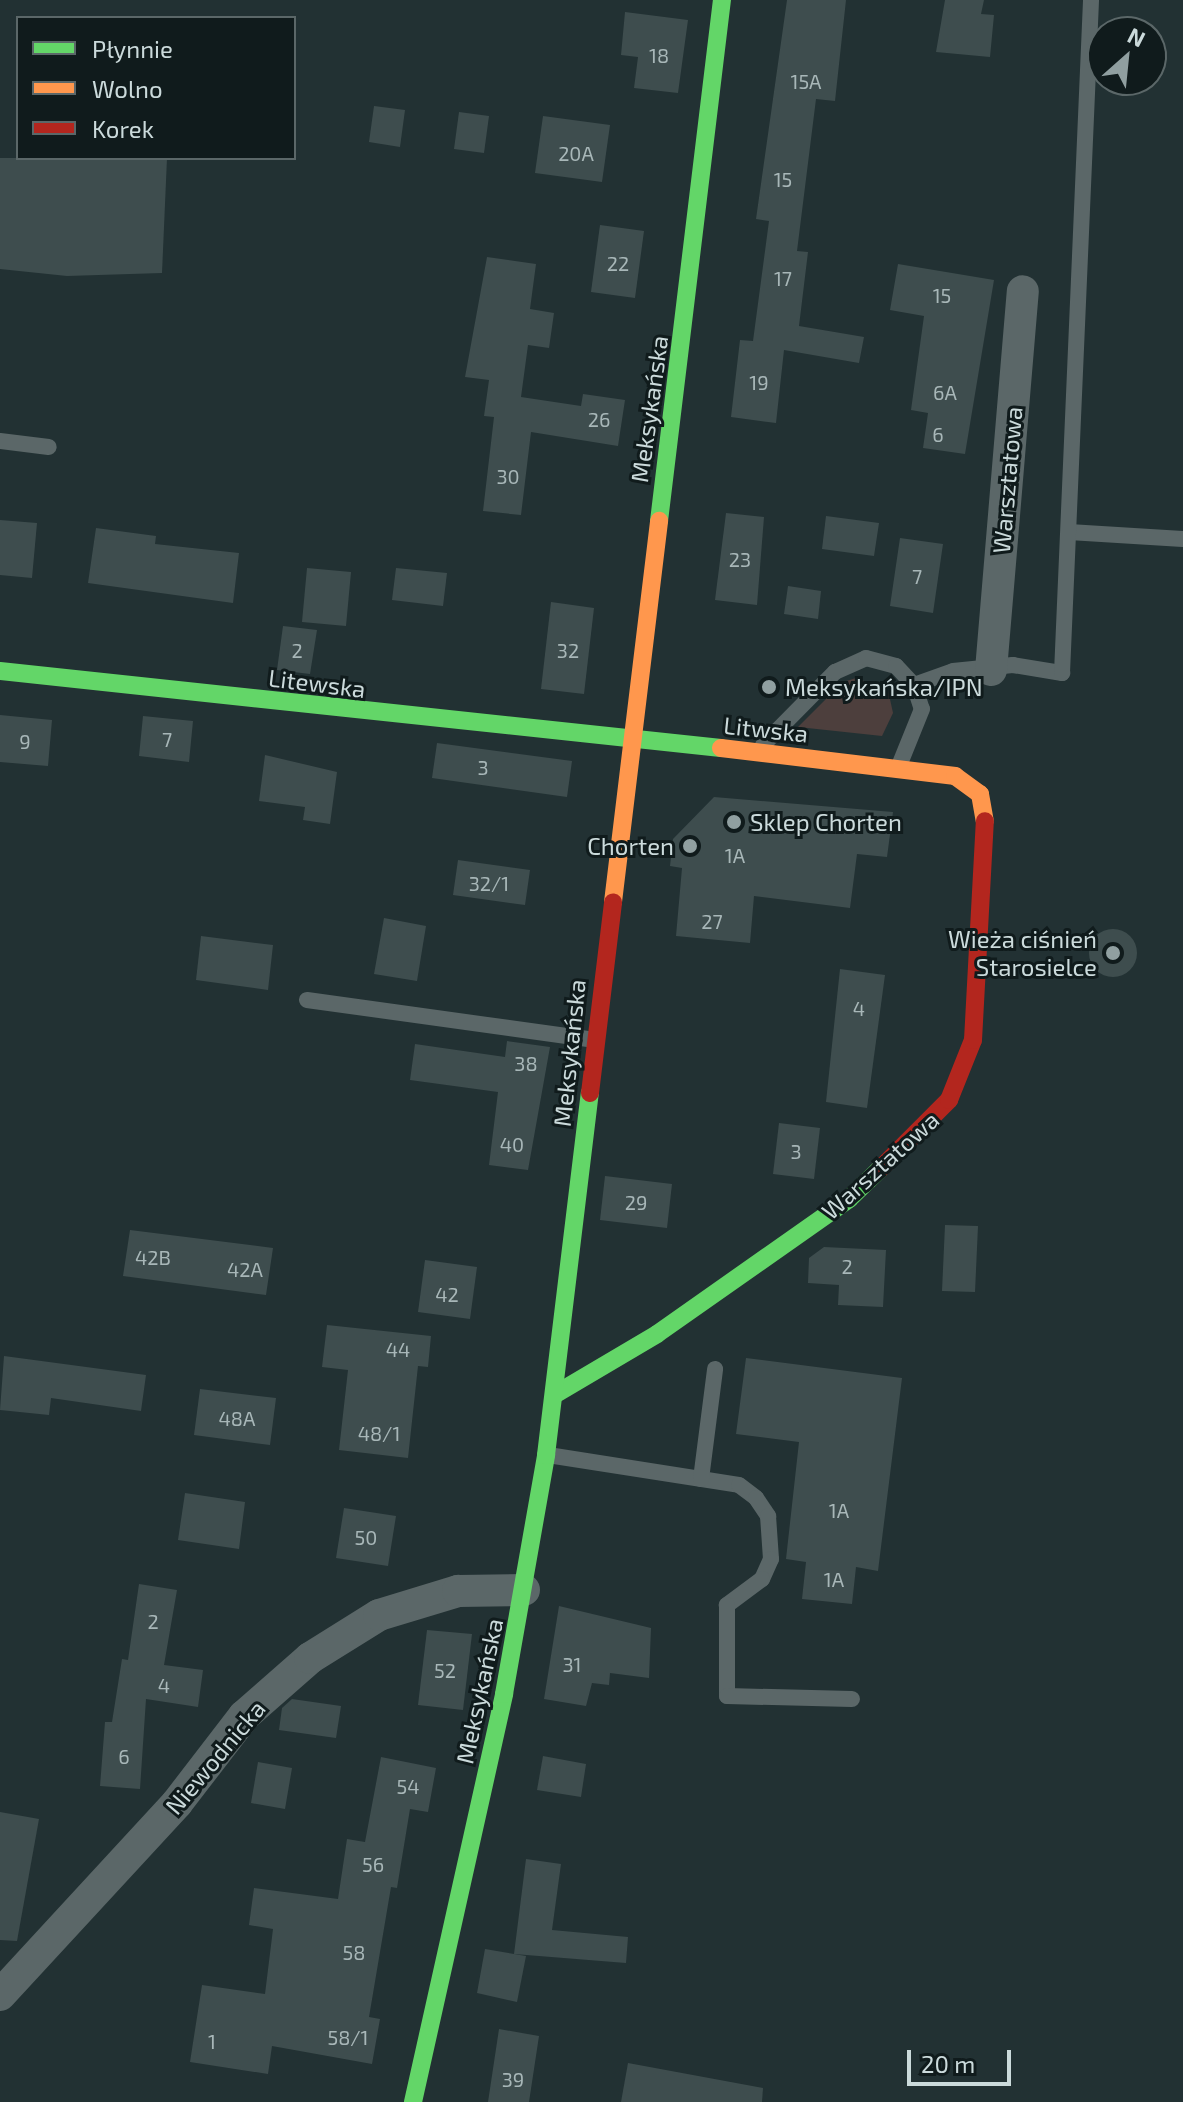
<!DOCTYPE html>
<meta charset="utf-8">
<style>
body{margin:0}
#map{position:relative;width:1183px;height:2102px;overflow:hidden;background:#223133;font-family:"Exo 2",sans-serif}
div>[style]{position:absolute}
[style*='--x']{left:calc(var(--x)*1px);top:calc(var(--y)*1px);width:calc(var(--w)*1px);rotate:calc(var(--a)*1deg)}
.green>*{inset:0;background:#4d3f3d}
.building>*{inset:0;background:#3e4d4e}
.round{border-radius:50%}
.lane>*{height:16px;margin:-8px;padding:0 8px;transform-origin:8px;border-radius:8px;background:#5b6768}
.street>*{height:32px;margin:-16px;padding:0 16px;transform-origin:16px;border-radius:16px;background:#5b6768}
.fast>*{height:18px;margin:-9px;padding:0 9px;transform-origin:9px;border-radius:9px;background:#63d668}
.slow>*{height:18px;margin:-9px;padding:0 9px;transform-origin:9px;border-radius:9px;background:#ff974d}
.jam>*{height:18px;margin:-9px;padding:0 9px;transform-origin:9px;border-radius:9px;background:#b3261e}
.dots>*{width:22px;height:22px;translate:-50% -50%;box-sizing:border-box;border:4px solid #101b1c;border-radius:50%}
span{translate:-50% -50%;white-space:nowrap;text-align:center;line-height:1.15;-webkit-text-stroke:6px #101b1c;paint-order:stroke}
.number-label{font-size:20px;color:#a8b7b8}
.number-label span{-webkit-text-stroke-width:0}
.street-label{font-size:24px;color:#cbdadb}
.poi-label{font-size:24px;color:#cbdadb}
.left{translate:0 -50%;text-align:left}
.right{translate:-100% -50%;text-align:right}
.legend{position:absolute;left:16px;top:16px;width:280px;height:144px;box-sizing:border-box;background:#101b1c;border:2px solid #5b6768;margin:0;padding:10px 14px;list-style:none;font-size:24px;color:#cbdadb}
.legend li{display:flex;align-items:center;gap:16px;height:40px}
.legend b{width:40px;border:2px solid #5b6768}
.north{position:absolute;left:1087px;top:16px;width:80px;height:80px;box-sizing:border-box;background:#101b1c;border:2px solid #5b6768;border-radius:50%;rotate:27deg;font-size:22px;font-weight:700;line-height:32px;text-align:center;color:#cbdadb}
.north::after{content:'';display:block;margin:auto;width:28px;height:36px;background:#909fa0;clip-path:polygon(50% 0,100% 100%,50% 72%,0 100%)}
.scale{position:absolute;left:907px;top:2050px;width:104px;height:36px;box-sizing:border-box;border:4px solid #cbdadb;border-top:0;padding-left:10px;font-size:24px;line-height:28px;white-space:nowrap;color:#cbdadb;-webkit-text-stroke:6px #101b1c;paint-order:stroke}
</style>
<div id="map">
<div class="green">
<div style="clip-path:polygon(856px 678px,888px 690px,893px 713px,882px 736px,798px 727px,843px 682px)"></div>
</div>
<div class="building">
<div style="clip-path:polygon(787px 0,846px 0,835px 101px,816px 99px,797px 251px,808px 252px,799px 326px,864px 337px,859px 363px,784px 350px,776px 423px,731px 417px,740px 340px,753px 341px,769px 221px,756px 219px)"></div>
<div style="clip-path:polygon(945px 0,984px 0,981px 14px,994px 15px,990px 57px,936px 52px)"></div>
<div style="clip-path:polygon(625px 12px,688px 20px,678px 93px,634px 88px,638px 57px,621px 55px)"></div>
<div style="clip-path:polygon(374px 106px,405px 110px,400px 147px,369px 142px)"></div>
<div style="clip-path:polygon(459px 112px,489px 116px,484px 153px,454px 149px)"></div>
<div style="clip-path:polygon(543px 116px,610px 125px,602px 182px,535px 173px)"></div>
<div style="clip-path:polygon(0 158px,167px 158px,162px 273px,67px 276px,0 269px)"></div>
<div style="clip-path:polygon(600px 225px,644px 231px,635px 298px,591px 292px)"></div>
<div style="clip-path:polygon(487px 257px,536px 264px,530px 309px,554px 313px,549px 348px,528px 345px,521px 397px,581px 406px,583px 394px,625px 400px,618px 446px,531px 432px,521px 515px,483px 511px,494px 417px,484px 416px,489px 380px,465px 377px)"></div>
<div style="clip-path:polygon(898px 264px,994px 280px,965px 454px,923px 448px,928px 413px,911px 410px,924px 316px,890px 310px)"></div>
<div style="clip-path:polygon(726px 513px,764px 517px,757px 605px,715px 600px)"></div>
<div style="clip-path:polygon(826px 516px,879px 523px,874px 556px,822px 549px)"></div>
<div style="clip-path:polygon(0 520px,37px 523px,32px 578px,0 575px)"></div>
<div style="clip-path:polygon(96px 528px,156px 536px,155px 544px,239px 553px,233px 603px,88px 583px)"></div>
<div style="clip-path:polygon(900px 538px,943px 544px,933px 613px,890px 606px)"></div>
<div style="clip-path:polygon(307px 568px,351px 572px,346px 626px,302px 622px)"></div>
<div style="clip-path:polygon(396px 568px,447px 573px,443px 606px,392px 600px)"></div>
<div style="clip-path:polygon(788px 586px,821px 591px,818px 619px,784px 614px)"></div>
<div style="clip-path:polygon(551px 602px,594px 608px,584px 694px,541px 689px)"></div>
<div style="clip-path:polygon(283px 626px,317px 630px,310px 674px,277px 670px)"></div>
<div style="clip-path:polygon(0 715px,52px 720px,48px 766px,0 762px)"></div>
<div style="clip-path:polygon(143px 716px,193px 721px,189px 762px,139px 756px)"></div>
<div style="clip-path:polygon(437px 743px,572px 761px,567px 797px,432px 778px)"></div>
<div style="clip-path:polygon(265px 755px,337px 772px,330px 824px,303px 820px,305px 807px,259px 801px)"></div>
<div style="clip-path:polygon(714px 797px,893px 812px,887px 857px,857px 854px,850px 908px,754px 896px,750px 943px,676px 936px,682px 868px,670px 866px,673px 839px)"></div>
<div style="clip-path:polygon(458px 860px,530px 870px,525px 905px,453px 895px)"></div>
<div style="clip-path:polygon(384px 918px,426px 926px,417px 981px,374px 974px)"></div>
<div class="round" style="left:1089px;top:929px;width:48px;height:48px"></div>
<div style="clip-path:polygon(201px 936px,273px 945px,268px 990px,196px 980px)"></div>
<div style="clip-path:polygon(840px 969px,885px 975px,867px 1108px,826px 1102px)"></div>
<div style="clip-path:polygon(507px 1041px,550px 1047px,528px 1170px,489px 1165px,498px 1092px,410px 1080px,415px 1044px,505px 1057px)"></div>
<div style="clip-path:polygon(779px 1123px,820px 1128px,814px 1179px,773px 1174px)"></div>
<div style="clip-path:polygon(605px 1176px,672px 1184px,667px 1228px,600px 1220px)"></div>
<div style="clip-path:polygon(945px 1225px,978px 1226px,975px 1292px,942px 1291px)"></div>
<div style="clip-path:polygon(130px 1230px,273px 1248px,266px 1295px,123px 1276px)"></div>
<div style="clip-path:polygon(824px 1247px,886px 1250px,883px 1307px,838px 1305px,839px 1285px,808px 1283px,809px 1258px)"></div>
<div style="clip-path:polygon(425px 1260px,477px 1267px,470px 1319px,418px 1312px)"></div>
<div style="clip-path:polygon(327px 1325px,431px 1336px,428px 1367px,418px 1366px,408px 1458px,339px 1450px,348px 1370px,322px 1367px)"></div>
<div style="clip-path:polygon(4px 1356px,146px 1375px,141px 1411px,51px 1398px,49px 1415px,0 1410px)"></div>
<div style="clip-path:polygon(746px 1358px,902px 1378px,878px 1571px,856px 1567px,852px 1604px,802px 1599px,806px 1562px,786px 1559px,799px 1442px,736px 1434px)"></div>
<div style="clip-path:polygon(200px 1389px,276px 1398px,270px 1445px,194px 1435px)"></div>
<div style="clip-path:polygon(185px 1493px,245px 1502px,239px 1549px,178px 1540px)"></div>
<div style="clip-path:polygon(344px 1508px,396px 1516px,388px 1566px,336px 1558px)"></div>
<div style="clip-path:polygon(139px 1584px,177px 1590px,164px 1665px,203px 1670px,198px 1707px,146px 1699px,140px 1789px,100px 1786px,105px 1722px,112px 1722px,122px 1659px,128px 1660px)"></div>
<div style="clip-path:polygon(559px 1606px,651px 1628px,649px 1678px,610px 1673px,609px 1685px,592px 1683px,586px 1706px,544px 1699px)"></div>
<div style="clip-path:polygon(427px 1630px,472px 1634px,463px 1710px,418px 1705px)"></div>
<div style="clip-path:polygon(292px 1699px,341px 1706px,336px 1738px,279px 1730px,282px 1708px)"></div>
<div style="clip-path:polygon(543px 1756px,586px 1764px,581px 1797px,537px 1790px)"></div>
<div style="clip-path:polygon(381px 1757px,436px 1768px,428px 1812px,410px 1809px,397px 1888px,391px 1887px,369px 2017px,380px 2019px,372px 2064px,272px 2046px,268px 2074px,190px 2062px,202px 1985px,265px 1994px,273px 1929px,249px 1925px,254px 1888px,338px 1899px,347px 1839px,365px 1842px)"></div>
<div style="clip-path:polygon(258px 1762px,292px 1768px,285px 1809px,251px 1803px)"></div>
<div style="clip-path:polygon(0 1812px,39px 1819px,17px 1941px,0 1940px)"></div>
<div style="clip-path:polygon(526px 1859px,561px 1864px,552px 1930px,628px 1937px,626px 1963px,514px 1954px)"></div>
<div style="clip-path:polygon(485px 1949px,526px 1956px,517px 2002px,477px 1993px)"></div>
<div style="clip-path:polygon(499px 2029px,539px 2036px,529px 2102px,488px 2102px)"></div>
<div style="clip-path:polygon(628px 2063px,763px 2088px,762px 2102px,621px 2102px)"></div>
</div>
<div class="lane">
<div style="--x:0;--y:441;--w:49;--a:7"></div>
<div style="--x:1069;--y:532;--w:114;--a:3.5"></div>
<div style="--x:914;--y:685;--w:41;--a:-19.7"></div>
<div style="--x:953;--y:671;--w:60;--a:-5.7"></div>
<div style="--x:1013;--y:665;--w:50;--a:9.3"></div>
<div style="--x:1062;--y:673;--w:674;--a:-87.53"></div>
<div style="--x:763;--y:745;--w:103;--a:-45.4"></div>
<div style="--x:835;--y:672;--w:34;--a:-24"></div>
<div style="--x:866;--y:658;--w:31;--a:15"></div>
<div style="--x:896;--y:666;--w:26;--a:47"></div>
<div style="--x:914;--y:685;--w:25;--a:72"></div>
<div style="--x:922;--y:709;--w:61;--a:112"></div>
<div style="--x:307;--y:1000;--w:291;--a:7.9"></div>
<div style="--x:548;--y:1455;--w:193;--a:8.9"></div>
<div style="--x:739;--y:1485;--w:21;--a:37"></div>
<div style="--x:756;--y:1498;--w:22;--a:56"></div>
<div style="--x:768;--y:1516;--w:43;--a:86"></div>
<div style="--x:771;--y:1559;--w:22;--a:114"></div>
<div style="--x:762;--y:1579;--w:44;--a:143.4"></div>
<div style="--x:727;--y:1605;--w:91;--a:90"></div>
<div style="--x:727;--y:1696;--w:125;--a:1.4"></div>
<div style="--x:701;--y:1479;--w:111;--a:-82.7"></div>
</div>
<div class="street">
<div style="--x:991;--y:670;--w:380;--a:-85.2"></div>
<div style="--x:0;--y:1995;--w:261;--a:-47.3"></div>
<div style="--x:177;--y:1803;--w:110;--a:-52.4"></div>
<div style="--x:244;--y:1716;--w:88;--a:-41.3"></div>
<div style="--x:310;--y:1658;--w:81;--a:-31.9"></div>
<div style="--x:379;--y:1615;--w:83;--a:-16.9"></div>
<div style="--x:458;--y:1591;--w:66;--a:-0.9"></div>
</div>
<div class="fast">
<div style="--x:659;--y:521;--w:525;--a:-83.11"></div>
<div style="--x:0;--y:671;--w:725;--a:6.1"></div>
<div style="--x:554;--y:1395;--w:120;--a:-30.6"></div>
<div style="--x:657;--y:1334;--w:235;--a:-35.1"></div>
<div style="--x:849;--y:1199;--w:43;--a:-44.1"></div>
<div style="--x:413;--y:2102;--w:418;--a:-77.4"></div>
<div style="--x:504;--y:1694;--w:243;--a:-80"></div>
<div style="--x:546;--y:1455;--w:365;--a:-83.1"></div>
</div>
<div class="slow">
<div style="--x:721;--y:748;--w:236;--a:6.8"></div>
<div style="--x:955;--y:776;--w:31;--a:36"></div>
<div style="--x:980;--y:794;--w:27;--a:80"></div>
<div style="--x:613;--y:902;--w:384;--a:-83.1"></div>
</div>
<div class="jam">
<div style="--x:590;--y:1093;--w:192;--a:-83.1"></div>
<div style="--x:880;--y:1169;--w:98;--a:-45"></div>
<div style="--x:949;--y:1100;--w:65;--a:-68.2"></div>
<div style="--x:973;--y:1040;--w:219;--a:-86.9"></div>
</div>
<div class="dots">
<div style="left:769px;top:687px;background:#909fa0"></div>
<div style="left:734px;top:822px;background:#909fa0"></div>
<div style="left:690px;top:846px;background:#909fa0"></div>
<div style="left:1113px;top:953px;background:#909fa0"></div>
</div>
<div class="number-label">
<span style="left:659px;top:55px">18</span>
<span style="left:806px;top:81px">15A</span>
<span style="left:576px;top:153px">20A</span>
<span style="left:783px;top:179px">15</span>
<span style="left:618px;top:263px">22</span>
<span style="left:783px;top:278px">17</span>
<span style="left:942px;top:295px">15</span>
<span style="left:759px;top:382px">19</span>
<span style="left:945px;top:392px">6A</span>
<span style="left:599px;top:419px">26</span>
<span style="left:938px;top:434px">6</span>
<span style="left:508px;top:476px">30</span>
<span style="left:740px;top:559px">23</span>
<span style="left:917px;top:576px">7</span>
<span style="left:297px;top:650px">2</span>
<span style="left:568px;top:650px">32</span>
<span style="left:167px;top:739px">7</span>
<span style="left:25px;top:741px">9</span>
<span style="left:483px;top:767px">3</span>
<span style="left:735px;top:855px">1A</span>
<span style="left:489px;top:883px">32/1</span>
<span style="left:712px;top:921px">27</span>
<span style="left:859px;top:1008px">4</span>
<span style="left:526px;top:1063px">38</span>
<span style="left:512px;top:1144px">40</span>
<span style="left:796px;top:1151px">3</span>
<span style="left:636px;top:1202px">29</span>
<span style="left:153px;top:1257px">42B</span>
<span style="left:847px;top:1266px">2</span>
<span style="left:245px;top:1269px">42A</span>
<span style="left:447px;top:1294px">42</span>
<span style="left:398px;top:1349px">44</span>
<span style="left:237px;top:1418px">48A</span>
<span style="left:379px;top:1433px">48/1</span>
<span style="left:839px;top:1510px">1A</span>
<span style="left:366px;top:1537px">50</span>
<span style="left:834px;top:1579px">1A</span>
<span style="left:153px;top:1621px">2</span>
<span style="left:572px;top:1664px">31</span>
<span style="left:445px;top:1670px">52</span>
<span style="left:164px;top:1685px">4</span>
<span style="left:124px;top:1756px">6</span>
<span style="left:408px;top:1786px">54</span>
<span style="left:373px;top:1864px">56</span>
<span style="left:354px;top:1952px">58</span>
<span style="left:348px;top:2037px">58/1</span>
<span style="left:212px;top:2041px">1</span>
<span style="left:513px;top:2079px">39</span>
</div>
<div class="street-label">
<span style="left:649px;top:409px;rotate:-82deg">Meksykańska</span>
<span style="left:1007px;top:480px;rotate:-85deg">Warsztatowa</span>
<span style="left:317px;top:683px;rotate:7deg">Litewska</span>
<span style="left:766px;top:729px;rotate:6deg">Litwska</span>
<span style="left:569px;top:1053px;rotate:-84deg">Meksykańska</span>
<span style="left:880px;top:1165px;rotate:-42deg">Warsztatowa</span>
<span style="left:479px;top:1691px;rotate:-78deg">Meksykańska</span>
<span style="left:215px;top:1757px;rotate:-50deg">Niewodnicka</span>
</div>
<div class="poi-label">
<span class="left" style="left:785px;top:687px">Meksykańska/IPN</span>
<span class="left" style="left:750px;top:822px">Sklep Chorten</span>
<span class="right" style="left:674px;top:846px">Chorten</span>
<span class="right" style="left:1097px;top:953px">Wieża ciśnień<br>Starosielce</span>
</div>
<ul class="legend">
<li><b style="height:10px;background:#63d668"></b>Płynnie</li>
<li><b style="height:10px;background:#ff974d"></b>Wolno</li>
<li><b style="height:10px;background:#b3261e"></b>Korek</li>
</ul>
<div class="north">N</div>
<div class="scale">20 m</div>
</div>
